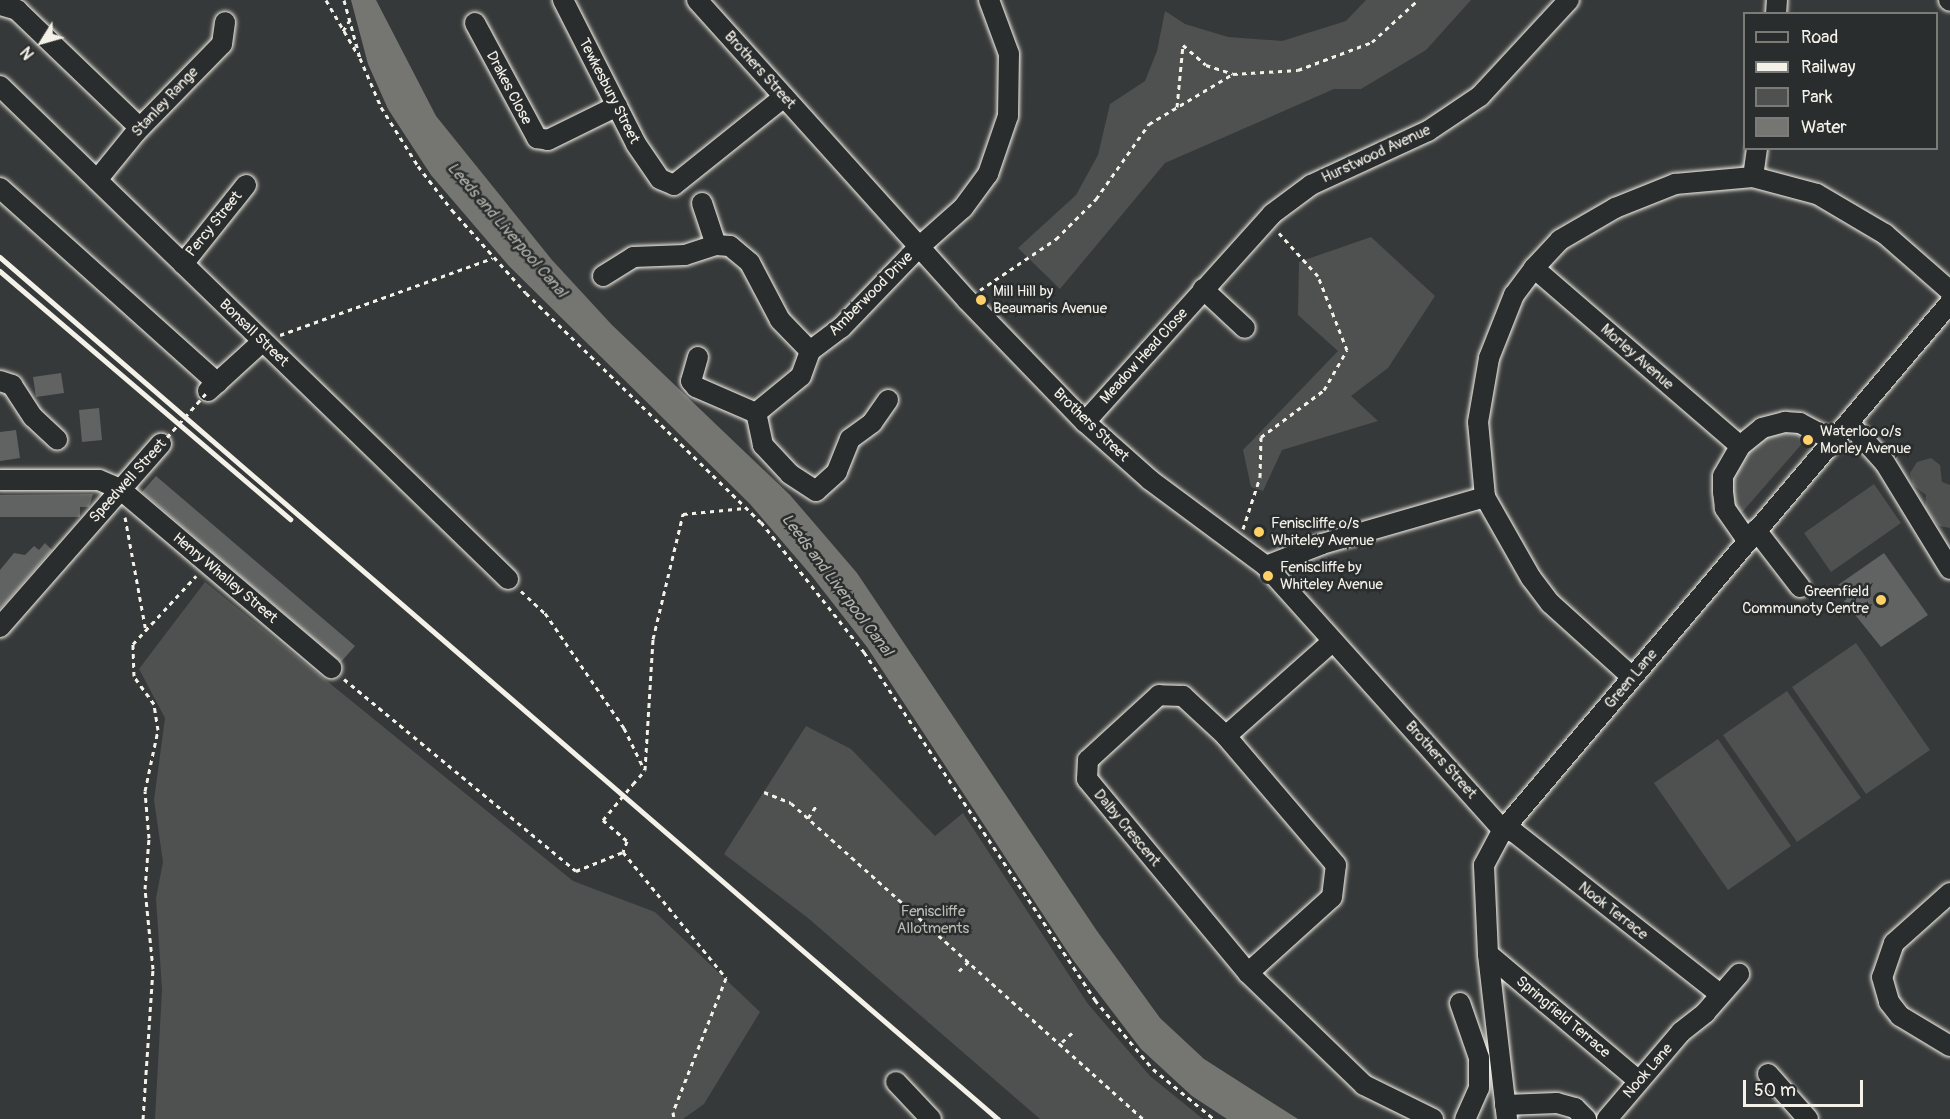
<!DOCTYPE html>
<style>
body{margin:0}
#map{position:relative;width:1950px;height:1119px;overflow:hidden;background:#363939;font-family:Pangolin,sans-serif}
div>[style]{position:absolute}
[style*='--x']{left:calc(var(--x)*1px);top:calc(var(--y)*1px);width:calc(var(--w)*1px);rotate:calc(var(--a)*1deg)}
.green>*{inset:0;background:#4e514f}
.water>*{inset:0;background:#757572}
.building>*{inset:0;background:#616362}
.path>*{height:3px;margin-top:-1.5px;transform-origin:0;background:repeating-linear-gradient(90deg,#f4f1e8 0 4.5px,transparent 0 9px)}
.roads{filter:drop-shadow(0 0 2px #f4f1e8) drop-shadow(0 0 2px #f4f1e8)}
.minor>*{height:20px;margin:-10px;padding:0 10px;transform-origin:10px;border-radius:10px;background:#2a2d2e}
.rail>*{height:4.5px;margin:-2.25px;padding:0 2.25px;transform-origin:2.25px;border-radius:2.25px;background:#f4f1e8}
.path-bridge>*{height:3px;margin-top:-1.5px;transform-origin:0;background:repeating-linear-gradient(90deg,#f4f1e8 0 4.5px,transparent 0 9px)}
.dots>*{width:16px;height:16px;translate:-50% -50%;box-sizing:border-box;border:3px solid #2a2d2e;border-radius:50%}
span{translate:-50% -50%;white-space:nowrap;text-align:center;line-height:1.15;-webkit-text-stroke:5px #2a2d2e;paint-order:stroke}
.street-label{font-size:15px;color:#f4f1e8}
.poi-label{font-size:15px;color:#f4f1e8}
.left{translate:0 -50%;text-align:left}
.right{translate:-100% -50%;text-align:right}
.park-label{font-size:15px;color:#bab9b2}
.water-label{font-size:16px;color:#b4b3ad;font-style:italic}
.legend{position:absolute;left:1743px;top:12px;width:195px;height:138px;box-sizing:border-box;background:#2a2d2e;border:2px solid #7b7b78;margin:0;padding:8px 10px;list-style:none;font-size:18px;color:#f4f1e8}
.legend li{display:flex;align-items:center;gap:12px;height:30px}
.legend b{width:30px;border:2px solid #7b7b78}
.north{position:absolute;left:12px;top:12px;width:60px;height:60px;-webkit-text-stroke:4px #2a2d2e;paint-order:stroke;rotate:233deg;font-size:16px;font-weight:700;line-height:24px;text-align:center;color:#f4f1e8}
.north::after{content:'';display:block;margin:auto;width:21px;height:27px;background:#f4f1e8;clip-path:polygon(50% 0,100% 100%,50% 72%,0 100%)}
.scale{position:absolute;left:1743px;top:1080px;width:120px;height:27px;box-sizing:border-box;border:3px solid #f4f1e8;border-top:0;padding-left:8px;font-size:18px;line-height:21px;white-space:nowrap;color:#f4f1e8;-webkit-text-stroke:4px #2a2d2e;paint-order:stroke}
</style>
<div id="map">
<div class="green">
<div style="clip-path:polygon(1366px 0,1471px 0,1426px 50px,1361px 89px,1334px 89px,1165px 163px,1060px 289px,1018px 248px,1076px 195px,1098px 155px,1110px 104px,1145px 81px,1157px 51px,1165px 11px,1185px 24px,1228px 37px,1282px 41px,1346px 21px)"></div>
<div style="clip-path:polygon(1371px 237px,1435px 296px,1388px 368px,1351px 396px,1378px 421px,1282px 450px,1263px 491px,1251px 487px,1243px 450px,1338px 351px,1298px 315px,1299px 262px)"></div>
<div style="clip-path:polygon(1795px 430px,1807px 438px,1737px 518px,1729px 502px,1730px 475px,1746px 450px,1772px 432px)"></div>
<div style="clip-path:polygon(1931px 458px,1940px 465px,1942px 482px,1950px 485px,1950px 528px,1939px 526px,1925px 508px,1926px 495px,1913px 485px,1910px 473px,1917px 462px)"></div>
<div style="clip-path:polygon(1874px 484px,1901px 523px,1831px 572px,1804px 533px)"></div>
<div style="clip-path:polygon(205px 582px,573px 881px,655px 912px,760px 1012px,704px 1104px,683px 1119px,155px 1119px,162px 990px,156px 898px,163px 862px,154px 800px,165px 718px,139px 669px)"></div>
<div style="clip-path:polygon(1856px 643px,1930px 750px,1866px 794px,1792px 687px)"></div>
<div style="clip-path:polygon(1787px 691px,1861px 798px,1797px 842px,1723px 735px)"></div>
<div style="clip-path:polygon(806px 726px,851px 749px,935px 836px,963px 813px,1088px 1004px,1150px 1076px,1203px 1119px,1040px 1119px,808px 918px,724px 854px)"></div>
<div style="clip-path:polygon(1718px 739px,1791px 846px,1728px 890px,1654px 783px)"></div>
</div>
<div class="water">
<div style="clip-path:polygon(351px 0,376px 0,436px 116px,552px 260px,612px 325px,790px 495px,857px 573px,1097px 931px,1160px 1018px,1204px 1059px,1298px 1119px,1227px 1119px,1192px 1096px,1141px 1049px,1073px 960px,867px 647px,811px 575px,750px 504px,509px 266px,431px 175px,388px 109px,368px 64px)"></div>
</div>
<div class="building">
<div style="clip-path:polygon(61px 373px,64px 393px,36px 397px,33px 377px)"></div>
<div style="clip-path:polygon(99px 408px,102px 440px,82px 442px,79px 410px)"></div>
<div style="clip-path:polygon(16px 430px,20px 458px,0 461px,0 432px)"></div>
<div style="clip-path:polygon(156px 476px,355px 646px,341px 662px,142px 492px)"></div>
<div style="clip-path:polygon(93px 494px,89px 507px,80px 507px,80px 517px,0 517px,0 495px)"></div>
<div style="clip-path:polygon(45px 543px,52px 550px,0 609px,0 570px,14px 553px,25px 555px,34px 546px,39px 550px)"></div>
<div style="clip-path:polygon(1884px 553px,1928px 615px,1881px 647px,1844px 601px,1847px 599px,1838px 585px)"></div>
</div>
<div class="path">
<div style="--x:326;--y:0;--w:64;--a:59.8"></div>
<div style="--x:344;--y:0;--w:60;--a:74.6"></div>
<div style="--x:360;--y:58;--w:53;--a:66.8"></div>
<div style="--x:381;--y:107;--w:70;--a:57.9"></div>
<div style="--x:418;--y:166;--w:56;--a:52.3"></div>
<div style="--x:452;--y:210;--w:111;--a:48.3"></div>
<div style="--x:526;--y:293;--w:328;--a:44.3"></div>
<div style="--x:761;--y:522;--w:166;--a:51.6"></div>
<div style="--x:864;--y:652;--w:418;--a:56.4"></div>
<div style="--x:1095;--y:1000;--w:90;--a:50"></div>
<div style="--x:1153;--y:1069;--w:79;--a:39.3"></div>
<div style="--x:343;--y:31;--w:13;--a:-58"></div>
<div style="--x:1177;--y:107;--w:62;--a:-84.5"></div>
<div style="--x:1183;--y:45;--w:30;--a:41"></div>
<div style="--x:1206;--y:65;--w:28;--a:18"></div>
<div style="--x:980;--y:290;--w:92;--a:-33.9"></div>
<div style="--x:1056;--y:239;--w:57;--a:-45"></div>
<div style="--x:1096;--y:199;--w:92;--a:-54.8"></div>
<div style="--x:1149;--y:124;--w:98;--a:-30.8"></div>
<div style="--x:1233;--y:74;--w:65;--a:-3.5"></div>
<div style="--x:1298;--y:70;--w:79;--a:-20.7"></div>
<div style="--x:1372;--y:42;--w:62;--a:-42.4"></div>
<div style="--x:280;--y:335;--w:226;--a:-19.9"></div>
<div style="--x:125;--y:517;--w:116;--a:79.6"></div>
<div style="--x:1243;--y:529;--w:55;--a:-71.9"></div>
<div style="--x:1260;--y:477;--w:40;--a:-88.6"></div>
<div style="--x:1261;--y:437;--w:79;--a:-36.7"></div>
<div style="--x:1324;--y:390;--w:46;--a:-60.1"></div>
<div style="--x:1347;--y:350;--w:79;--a:-111.4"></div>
<div style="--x:1318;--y:276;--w:58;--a:-132.2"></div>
<div style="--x:521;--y:591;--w:33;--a:43"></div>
<div style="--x:545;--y:613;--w:140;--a:55.5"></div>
<div style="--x:624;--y:728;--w:46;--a:64"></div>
<div style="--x:344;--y:679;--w:301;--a:39.6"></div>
<div style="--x:576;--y:871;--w:51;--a:-22"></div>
<div style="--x:633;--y:784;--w:18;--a:-49"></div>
<div style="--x:645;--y:770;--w:131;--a:-86.5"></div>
<div style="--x:653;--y:639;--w:129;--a:-76.5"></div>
<div style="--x:683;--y:514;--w:62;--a:-5.5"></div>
<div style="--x:764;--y:792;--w:29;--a:22"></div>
<div style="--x:791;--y:803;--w:473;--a:41.9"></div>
<div style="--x:808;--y:818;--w:14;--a:-56"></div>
<div style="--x:603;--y:820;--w:32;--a:41"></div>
<div style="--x:627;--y:841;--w:12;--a:110"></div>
<div style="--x:623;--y:852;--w:163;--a:50.7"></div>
<div style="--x:726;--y:978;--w:144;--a:111.6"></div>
<div style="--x:673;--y:1112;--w:7;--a:82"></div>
<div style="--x:959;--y:971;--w:14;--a:-45"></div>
<div style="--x:1062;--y:1042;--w:15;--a:-42"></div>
<div style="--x:143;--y:1119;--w:150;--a:-86.2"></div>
<div style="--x:153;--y:969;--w:80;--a:-95.7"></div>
<div style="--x:145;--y:889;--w:51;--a:-85.5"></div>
<div style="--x:149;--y:838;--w:47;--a:-94.9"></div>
<div style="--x:145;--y:791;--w:62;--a:-78"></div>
<div style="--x:158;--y:730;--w:26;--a:-99"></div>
<div style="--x:154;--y:704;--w:34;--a:-126"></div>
<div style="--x:134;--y:676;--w:32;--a:-92"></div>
<div style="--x:133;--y:644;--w:93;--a:-47.2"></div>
</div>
<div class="roads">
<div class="minor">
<div style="--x:563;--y:0;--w:161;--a:63.1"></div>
<div style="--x:636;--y:144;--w:42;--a:55.6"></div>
<div style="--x:660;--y:179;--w:15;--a:23"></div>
<div style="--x:674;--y:185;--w:141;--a:-38.7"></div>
<div style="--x:697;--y:0;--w:404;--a:48"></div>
<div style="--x:967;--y:300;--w:170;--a:46"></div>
<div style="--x:1085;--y:422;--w:87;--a:41.7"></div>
<div style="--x:1150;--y:480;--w:144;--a:36.6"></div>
<div style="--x:1266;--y:566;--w:355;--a:48.1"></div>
<div style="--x:1949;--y:0;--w:1;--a:45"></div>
<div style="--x:0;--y:5;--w:18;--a:16"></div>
<div style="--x:17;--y:10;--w:170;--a:43.8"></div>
<div style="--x:1776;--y:14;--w:14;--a:-86"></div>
<div style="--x:475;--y:23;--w:131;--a:61.7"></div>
<div style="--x:537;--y:138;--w:11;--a:10"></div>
<div style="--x:548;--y:140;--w:77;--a:-26.2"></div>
<div style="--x:0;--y:86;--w:708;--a:44.14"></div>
<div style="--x:1753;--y:177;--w:29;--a:-82"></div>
<div style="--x:97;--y:180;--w:62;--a:-50.9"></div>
<div style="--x:136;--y:132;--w:123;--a:-45.7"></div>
<div style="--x:222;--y:44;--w:22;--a:-82"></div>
<div style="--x:0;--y:188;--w:292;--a:41.9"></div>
<div style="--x:702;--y:203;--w:44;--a:71.6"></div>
<div style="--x:183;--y:264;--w:101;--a:-51.4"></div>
<div style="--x:1534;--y:268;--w:272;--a:40.8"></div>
<div style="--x:603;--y:276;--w:36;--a:-32"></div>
<div style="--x:633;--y:257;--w:52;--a:-2.2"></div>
<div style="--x:685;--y:255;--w:33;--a:-18"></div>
<div style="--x:716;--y:245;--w:14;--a:4"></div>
<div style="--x:730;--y:246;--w:26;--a:40"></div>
<div style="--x:750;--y:263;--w:64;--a:62.2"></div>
<div style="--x:780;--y:320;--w:43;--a:45.9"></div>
<div style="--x:1203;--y:289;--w:57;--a:42.9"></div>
<div style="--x:698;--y:357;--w:25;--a:106"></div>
<div style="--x:691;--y:381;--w:8;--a:50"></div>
<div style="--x:696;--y:387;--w:65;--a:23.4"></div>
<div style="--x:0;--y:381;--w:13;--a:18"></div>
<div style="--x:12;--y:385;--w:38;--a:57"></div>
<div style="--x:33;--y:417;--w:33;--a:43"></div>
<div style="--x:208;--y:391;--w:74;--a:-42.3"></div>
<div style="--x:888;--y:400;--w:28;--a:125"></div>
<div style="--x:872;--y:423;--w:27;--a:144"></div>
<div style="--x:850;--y:439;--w:35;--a:112"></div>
<div style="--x:837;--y:472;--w:28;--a:138"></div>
<div style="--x:816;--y:491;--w:31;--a:-147"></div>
<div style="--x:790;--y:474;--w:40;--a:-133"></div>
<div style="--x:763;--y:445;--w:33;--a:-102"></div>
<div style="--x:756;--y:413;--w:58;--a:-39.4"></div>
<div style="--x:801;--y:376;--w:27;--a:-70"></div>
<div style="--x:810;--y:351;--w:39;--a:-37"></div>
<div style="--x:841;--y:328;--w:112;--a:-46.1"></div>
<div style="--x:919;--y:247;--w:59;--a:-41.6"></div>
<div style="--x:963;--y:208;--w:42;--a:-53.7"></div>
<div style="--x:988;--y:174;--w:61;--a:-71"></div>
<div style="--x:1008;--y:116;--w:62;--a:-89.1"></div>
<div style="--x:1009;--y:54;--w:58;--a:-110.3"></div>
<div style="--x:1085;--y:422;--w:280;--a:-48"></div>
<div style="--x:1272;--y:214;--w:49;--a:-36.6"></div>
<div style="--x:1311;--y:185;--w:129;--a:-24.8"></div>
<div style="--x:1428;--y:131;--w:63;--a:-33.9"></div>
<div style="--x:1480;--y:96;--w:131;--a:-47.2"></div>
<div style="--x:1850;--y:424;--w:52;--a:48.1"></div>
<div style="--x:1885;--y:463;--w:124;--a:58.5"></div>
<div style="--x:0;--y:480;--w:99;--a:0"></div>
<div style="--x:99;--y:480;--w:23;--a:23"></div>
<div style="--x:120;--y:489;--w:277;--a:40.3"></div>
<div style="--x:1756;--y:530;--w:72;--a:52.3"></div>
<div style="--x:1747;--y:540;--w:39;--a:-125"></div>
<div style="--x:1725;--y:508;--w:16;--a:-97"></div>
<div style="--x:1723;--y:492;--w:16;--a:-90"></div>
<div style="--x:1723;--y:476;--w:34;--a:-60"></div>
<div style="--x:1740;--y:446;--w:28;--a:-39"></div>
<div style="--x:1762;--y:428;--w:24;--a:-15"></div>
<div style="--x:1785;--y:422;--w:15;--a:4"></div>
<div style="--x:1800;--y:423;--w:40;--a:28"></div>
<div style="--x:1266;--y:566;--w:60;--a:-21.4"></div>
<div style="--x:1322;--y:544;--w:170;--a:-16.1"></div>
<div style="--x:0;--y:627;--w:244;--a:-48.7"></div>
<div style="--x:1632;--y:677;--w:110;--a:-137.9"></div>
<div style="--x:1550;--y:603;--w:31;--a:-127"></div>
<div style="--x:1531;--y:578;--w:93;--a:-119.6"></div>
<div style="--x:1485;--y:497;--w:75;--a:-95.3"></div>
<div style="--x:1478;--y:422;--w:65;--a:-80.2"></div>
<div style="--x:1489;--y:358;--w:68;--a:-68.4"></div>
<div style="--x:1514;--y:295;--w:34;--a:-53"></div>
<div style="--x:1534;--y:268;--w:38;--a:-47"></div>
<div style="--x:1560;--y:240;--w:64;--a:-30.2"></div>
<div style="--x:1615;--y:208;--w:65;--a:-21.8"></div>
<div style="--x:1675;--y:184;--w:78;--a:-5.1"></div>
<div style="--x:1753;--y:177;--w:66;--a:14.9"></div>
<div style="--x:1817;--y:194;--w:79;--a:30.5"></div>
<div style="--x:1885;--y:234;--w:86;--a:41.2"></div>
<div style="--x:1226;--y:736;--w:143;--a:-41.6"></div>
<div style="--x:1503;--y:830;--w:11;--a:10"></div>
<div style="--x:1514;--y:832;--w:263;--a:38.2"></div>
<div style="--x:1950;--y:893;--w:75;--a:138.2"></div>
<div style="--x:1894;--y:943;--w:36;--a:109"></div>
<div style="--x:1882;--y:977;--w:26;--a:74"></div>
<div style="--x:1889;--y:1002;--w:18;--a:52"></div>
<div style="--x:1900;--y:1016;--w:58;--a:31"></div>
<div style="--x:1488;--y:954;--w:197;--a:40.1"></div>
<div style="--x:1248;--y:973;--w:113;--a:-42.1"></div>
<div style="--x:1332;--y:897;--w:32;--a:-83"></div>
<div style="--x:1336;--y:865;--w:170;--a:-130.5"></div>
<div style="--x:1226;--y:736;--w:59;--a:-137.1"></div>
<div style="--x:1183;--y:696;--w:24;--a:-178"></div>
<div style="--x:1159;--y:695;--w:96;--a:137.5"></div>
<div style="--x:1088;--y:760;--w:19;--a:93"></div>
<div style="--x:1087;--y:779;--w:252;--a:50.3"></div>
<div style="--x:1248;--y:973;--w:161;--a:44"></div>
<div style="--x:1364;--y:1085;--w:77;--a:26.2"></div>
<div style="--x:1460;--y:1003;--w:58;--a:70.9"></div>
<div style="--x:1479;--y:1058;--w:30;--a:90"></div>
<div style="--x:1479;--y:1088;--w:34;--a:114"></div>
<div style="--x:1768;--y:1074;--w:60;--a:48.4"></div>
<div style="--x:896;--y:1082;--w:51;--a:46.6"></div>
<div style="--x:1505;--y:1105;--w:52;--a:-2.2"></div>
<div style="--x:1557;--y:1103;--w:19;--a:16"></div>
<div style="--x:1575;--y:1108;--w:16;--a:45"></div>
<div style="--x:1507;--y:1119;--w:166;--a:-96.6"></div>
<div style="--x:1488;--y:954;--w:89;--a:-92.6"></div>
<div style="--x:1484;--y:865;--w:40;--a:-62"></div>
<div style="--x:1503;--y:830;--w:691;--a:-49.7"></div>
<div style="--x:1607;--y:1119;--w:114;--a:-49.6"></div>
<div style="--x:1681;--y:1032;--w:31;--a:-38"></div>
<div style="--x:1705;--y:1013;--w:52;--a:-48.9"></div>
</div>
</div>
<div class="rail">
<div style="--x:0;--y:257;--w:1319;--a:40.82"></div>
<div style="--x:0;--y:271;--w:382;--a:40.5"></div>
</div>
<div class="path-bridge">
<div style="--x:161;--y:444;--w:71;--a:-48.4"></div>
<div style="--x:603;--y:820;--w:47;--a:-50.2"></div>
</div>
<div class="dots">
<div style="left:981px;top:300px;background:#ffd166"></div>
<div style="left:1808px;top:440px;background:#ffd166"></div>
<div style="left:1259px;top:532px;background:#ffd166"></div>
<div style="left:1268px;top:576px;background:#ffd166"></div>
<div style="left:1881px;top:600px;background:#ffd166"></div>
</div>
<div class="street-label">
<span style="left:760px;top:70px;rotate:48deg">Brothers Street</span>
<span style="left:509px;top:88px;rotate:62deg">Drakes Close</span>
<span style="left:609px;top:91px;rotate:63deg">Tewkesbury Street</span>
<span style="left:165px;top:102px;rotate:-47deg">Stanley Range</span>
<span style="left:1376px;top:154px;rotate:-25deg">Hurstwood Avenue</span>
<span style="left:214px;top:224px;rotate:-51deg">Percy Street</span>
<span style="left:871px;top:294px;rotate:-45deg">Amberwood Drive</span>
<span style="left:254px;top:333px;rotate:44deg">Bonsall Street</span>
<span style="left:1144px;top:356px;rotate:-48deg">Meadow Head Close</span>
<span style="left:1637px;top:357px;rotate:41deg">Morley Avenue</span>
<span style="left:1091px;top:425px;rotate:44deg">Brothers Street</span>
<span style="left:128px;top:481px;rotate:-48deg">Speedwell Street</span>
<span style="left:225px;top:578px;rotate:40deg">Henry Whalley Street</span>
<span style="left:1631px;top:679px;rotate:-50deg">Green Lane</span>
<span style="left:1441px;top:760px;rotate:48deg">Brothers Street</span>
<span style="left:1127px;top:828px;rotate:50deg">Dalby Crescent</span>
<span style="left:1613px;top:911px;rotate:38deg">Nook Terrace</span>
<span style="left:1563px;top:1017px;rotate:40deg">Springfield Terrace</span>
<span style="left:1648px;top:1071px;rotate:-49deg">Nook Lane</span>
</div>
<div class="poi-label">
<span class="left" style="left:993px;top:300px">Mill Hill by<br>Beaumaris Avenue</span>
<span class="left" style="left:1820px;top:440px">Waterloo o/s<br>Morley Avenue</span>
<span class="left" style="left:1271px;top:532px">Feniscliffe o/s<br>Whiteley Avenue</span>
<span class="left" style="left:1280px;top:576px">Feniscliffe by<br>Whiteley Avenue</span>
<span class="right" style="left:1869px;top:600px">Greenfield<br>Communoty Centre</span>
</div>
<div class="park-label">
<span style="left:933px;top:920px">Feniscliffe<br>Allotments</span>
</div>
<div class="water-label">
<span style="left:507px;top:230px;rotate:49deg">Leeds and Liverpool Canal</span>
<span style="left:837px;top:585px;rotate:53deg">Leeds and Liverpool Canal</span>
</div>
<ul class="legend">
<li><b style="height:8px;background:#2a2d2e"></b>Road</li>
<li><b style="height:8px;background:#f4f1e8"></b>Railway</li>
<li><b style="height:16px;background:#4e514f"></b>Park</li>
<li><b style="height:16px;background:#757572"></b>Water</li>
</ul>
<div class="north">N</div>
<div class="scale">50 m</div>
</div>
